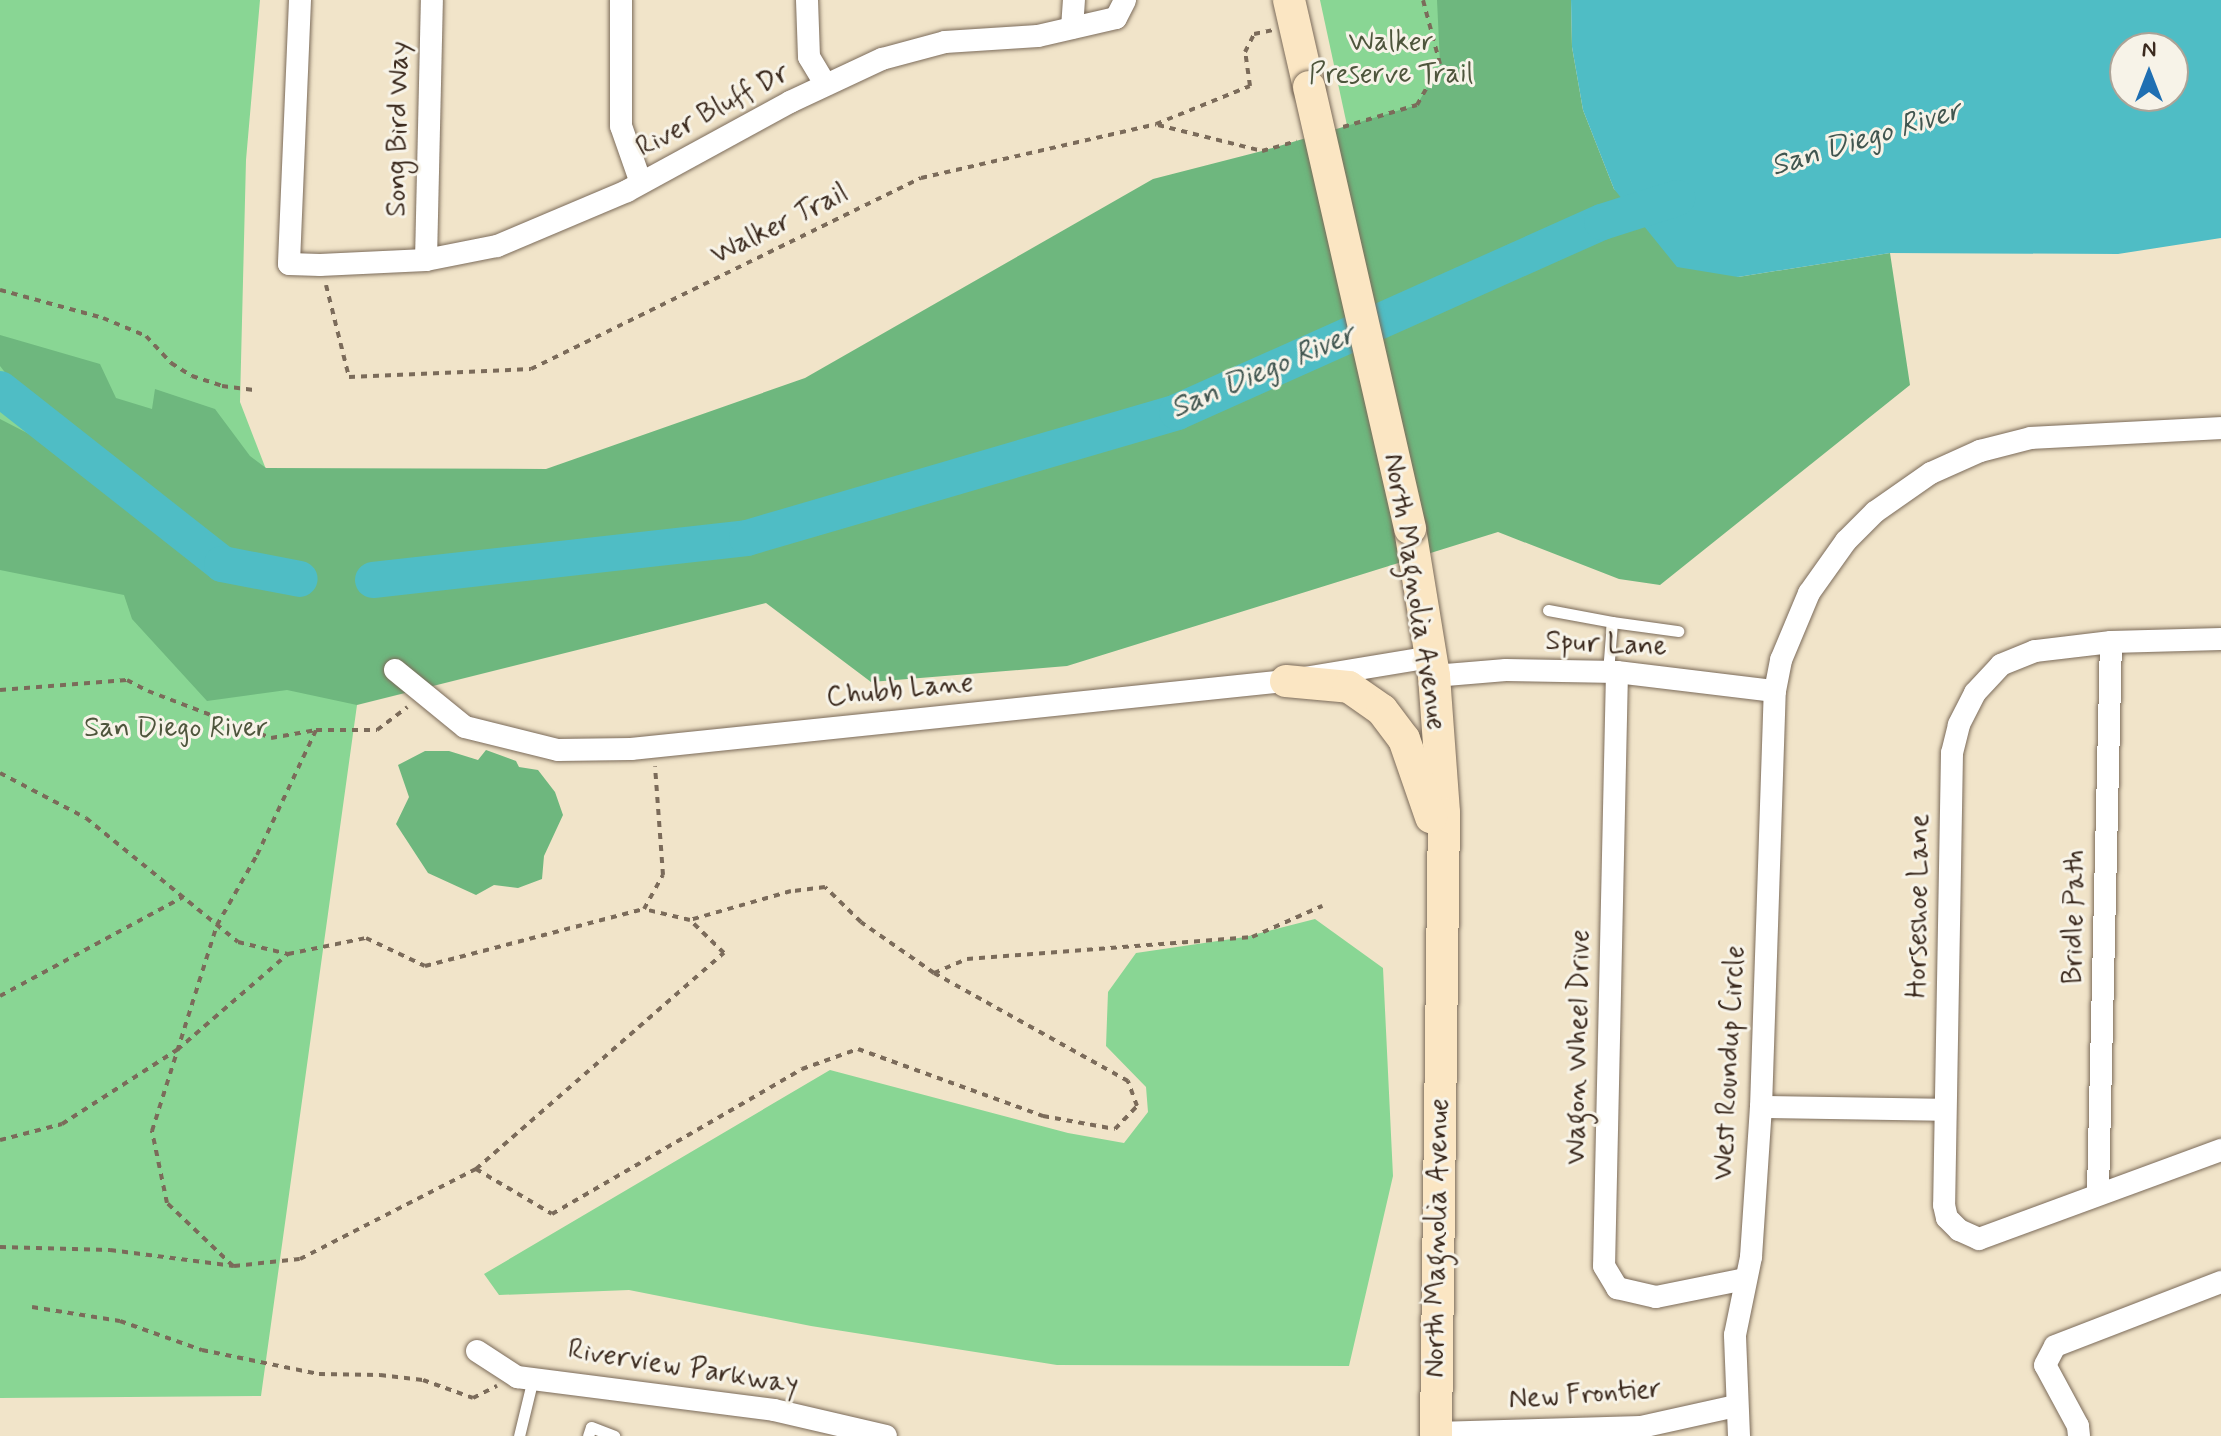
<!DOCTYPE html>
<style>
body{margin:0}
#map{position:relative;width:2221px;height:1436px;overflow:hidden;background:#f1e4c9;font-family:Mynerve,sans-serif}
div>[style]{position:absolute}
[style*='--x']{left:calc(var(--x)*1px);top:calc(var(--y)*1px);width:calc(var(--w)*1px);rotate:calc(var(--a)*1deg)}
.green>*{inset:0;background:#89d694}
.forest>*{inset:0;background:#6eb77e}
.water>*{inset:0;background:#4fbdc5}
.river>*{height:36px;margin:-18px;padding:0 18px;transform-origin:18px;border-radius:18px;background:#4fbdc5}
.path>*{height:4px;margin-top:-2px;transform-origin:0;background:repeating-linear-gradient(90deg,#7b6b5a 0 6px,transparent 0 12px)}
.roads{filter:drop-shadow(0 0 2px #7b6b5a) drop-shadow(0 0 2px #7b6b5a)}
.service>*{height:11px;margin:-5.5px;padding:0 5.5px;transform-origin:5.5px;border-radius:5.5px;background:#fff}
.minor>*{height:22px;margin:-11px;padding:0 11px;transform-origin:11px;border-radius:11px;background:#fff}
.secondary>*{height:32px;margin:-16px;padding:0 16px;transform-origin:16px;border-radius:16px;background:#fbe6c3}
.bridges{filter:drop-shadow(0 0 2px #7b6b5a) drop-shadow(0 0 2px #7b6b5a)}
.secondary-bridge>*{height:32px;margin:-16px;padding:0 16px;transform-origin:16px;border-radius:16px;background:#fbe6c3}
span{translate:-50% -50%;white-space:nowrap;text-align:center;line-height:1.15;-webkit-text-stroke:6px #f7f3e8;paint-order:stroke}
.park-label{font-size:28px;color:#4e553c}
.street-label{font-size:28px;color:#3b2a1e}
.water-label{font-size:30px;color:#415650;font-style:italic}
.north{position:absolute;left:2109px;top:32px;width:80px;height:80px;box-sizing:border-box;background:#f7f3e8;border:2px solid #aca397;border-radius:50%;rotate:0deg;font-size:22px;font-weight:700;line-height:32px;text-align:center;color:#3b2a1e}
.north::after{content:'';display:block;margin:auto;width:28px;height:36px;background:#1f6fb2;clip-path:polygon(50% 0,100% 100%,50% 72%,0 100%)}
</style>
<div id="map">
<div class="green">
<div style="clip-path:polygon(0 0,260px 0,246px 160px,240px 402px,357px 705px,261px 1396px,0 1398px)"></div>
<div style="clip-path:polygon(1320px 0,1444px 0,1438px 115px,1348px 130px)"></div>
<div style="clip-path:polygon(1315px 919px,1383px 968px,1393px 1176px,1349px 1366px,1057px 1365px,811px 1326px,629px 1290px,499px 1295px,484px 1274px,830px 1070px,1068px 1133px,1124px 1143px,1148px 1112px,1146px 1087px,1106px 1046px,1108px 992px,1136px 953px,1245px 937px)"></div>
</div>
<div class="forest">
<div style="clip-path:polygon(1437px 0,1571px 0,1572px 47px,1583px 110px,1614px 189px,1738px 277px,1890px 253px,1910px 385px,1660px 585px,1619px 579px,1498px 532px,1067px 666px,871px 682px,766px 603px,357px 705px,287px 690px,207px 701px,132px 619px,124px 595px,0 570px,0 419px,62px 451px,132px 506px,139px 495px,79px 436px,17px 388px,0 366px,0 335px,100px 364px,116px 398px,152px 409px,155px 389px,215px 409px,250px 456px,266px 468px,546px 469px,805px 378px,1153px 179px,1262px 151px,1417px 105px,1440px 64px)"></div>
<div style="clip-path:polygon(486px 750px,516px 761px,519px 767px,538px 770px,555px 792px,563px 815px,544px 856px,542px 879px,518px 888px,494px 885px,476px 895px,428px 873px,396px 824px,409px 797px,398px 765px,425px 751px,449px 751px,478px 760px)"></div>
</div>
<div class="water">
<div style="clip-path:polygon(evenodd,1571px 0,2221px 0,2221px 238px,2118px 254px,1890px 253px,1738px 277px,1677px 267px,1614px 189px,1583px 110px,1572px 47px,1571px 0,2125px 48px,2173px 48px,2173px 96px,2125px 96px,2125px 48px)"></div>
</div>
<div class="river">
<div style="--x:0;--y:389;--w:283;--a:38.2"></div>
<div style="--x:222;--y:564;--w:79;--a:10.9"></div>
<div style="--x:373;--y:580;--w:376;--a:-6.4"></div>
<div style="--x:747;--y:538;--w:448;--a:-16.3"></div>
<div style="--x:1177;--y:412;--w:466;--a:-24.1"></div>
<div style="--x:1602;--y:222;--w:79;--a:-17.7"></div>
</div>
<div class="path">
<div style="--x:1158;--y:125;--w:107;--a:14"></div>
<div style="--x:1262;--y:151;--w:36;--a:-16"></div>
<div style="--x:1343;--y:127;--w:77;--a:-16.6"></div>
<div style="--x:1417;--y:105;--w:47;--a:-60.7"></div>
<div style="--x:1440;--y:64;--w:66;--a:-104.9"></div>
<div style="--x:326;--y:285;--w:95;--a:76"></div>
<div style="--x:349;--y:377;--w:182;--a:-2.5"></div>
<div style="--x:531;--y:369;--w:434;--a:-26.1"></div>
<div style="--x:921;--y:178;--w:241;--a:-12.9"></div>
<div style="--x:1156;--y:124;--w:101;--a:-22"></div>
<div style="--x:1250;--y:86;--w:34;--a:-98"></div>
<div style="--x:1245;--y:52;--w:20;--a:-63"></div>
<div style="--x:1254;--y:34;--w:19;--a:-12"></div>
<div style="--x:0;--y:290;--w:107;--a:15.2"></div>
<div style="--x:103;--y:318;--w:47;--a:22.7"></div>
<div style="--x:146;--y:336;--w:37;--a:47"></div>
<div style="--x:171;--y:363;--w:25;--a:32"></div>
<div style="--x:192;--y:376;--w:32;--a:18"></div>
<div style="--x:222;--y:386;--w:32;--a:7"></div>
<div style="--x:0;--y:690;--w:127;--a:-4.5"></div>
<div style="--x:127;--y:680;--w:24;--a:28"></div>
<div style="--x:148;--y:691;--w:132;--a:20.9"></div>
<div style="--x:271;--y:738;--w:46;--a:-10.1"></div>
<div style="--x:0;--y:773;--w:97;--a:27.6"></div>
<div style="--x:86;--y:818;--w:196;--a:39.2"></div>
<div style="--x:238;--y:942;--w:51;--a:13.5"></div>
<div style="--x:934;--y:973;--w:36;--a:-23"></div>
<div style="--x:967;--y:959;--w:286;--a:-4.4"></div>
<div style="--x:1252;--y:937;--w:77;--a:-23.9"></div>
<div style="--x:0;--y:996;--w:208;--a:-28.4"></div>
<div style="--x:0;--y:1140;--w:64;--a:-14.5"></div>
<div style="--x:62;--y:1124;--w:137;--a:-32.8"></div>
<div style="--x:177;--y:1050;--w:147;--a:-40.9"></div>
<div style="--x:288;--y:954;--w:80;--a:-11.6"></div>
<div style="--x:366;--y:938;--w:65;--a:25.4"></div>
<div style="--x:425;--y:966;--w:226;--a:-14.6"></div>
<div style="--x:644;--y:909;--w:39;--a:-61"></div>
<div style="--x:663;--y:875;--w:109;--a:-94.2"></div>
<div style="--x:476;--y:1169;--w:88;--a:30.6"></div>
<div style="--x:552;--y:1214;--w:289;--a:-30.1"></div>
<div style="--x:802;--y:1069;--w:59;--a:-19.7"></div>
<div style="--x:858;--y:1049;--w:197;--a:19.9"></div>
<div style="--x:1043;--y:1116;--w:73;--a:10.2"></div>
<div style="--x:1115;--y:1129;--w:32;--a:-46"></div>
<div style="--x:1137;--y:1106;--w:27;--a:-110"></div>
<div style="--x:1128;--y:1081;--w:222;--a:-150.9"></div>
<div style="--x:934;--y:973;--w:89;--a:-145.1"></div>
<div style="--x:861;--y:922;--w:50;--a:-135.8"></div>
<div style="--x:825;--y:887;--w:34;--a:173"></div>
<div style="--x:791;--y:891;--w:105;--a:164"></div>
<div style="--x:690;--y:920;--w:47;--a:-166.6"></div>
<div style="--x:0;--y:1247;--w:110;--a:1.6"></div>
<div style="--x:110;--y:1250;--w:125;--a:7.4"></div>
<div style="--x:234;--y:1266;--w:66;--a:-6.1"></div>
<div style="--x:300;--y:1259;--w:198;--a:-27.1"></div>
<div style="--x:476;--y:1169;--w:329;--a:-41.1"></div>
<div style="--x:724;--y:953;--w:47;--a:-135.9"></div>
<div style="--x:233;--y:1266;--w:91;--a:-136.3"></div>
<div style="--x:167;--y:1203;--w:74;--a:-101.8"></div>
<div style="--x:152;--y:1131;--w:216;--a:-72.5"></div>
<div style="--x:217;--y:925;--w:81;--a:-60.3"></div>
<div style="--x:257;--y:855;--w:138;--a:-64.7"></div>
<div style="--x:316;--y:730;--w:61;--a:0"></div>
<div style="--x:377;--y:730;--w:38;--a:-37"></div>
<div style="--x:32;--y:1307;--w:89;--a:9"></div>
<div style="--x:120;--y:1321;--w:87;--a:19.5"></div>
<div style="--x:202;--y:1350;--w:119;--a:11.6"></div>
<div style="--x:319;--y:1374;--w:61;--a:0.9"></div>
<div style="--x:380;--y:1375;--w:43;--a:6.6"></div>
<div style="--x:423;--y:1380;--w:53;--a:19.8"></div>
<div style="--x:473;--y:1398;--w:27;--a:-27"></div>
</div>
<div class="roads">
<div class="service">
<div style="--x:1548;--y:610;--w:65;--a:10.6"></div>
<div style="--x:1608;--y:672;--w:50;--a:-85.4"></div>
<div style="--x:1612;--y:622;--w:67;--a:7.8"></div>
<div style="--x:519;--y:1436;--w:60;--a:-76.4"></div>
<div style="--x:588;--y:1436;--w:9;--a:-72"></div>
<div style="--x:591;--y:1427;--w:25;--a:21"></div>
</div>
<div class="minor">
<div style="--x:300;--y:0;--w:264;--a:92.4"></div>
<div style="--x:289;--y:264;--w:31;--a:2"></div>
<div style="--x:320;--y:265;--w:106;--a:-2.7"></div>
<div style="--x:426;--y:260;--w:72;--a:-11.2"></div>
<div style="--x:497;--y:246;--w:141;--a:-22.9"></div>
<div style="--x:627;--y:191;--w:186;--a:-28.6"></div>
<div style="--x:790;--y:102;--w:102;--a:-25.1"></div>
<div style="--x:882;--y:59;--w:65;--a:-15.1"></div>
<div style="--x:945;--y:42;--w:93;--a:-3.7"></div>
<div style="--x:1038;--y:36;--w:80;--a:-13"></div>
<div style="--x:1116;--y:18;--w:20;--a:-63"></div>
<div style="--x:621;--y:0;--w:126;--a:90"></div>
<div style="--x:621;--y:126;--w:60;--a:70.7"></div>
<div style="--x:807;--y:0;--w:57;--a:88"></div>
<div style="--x:809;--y:57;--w:31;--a:59"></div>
<div style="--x:1072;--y:28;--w:28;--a:-86"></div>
<div style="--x:426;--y:260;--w:260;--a:-88.7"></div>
<div style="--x:2221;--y:639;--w:110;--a:178.4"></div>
<div style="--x:2111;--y:642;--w:77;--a:173.2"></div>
<div style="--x:2035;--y:651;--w:37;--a:158"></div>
<div style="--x:2001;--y:665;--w:38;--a:133"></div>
<div style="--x:1975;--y:693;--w:36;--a:117"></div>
<div style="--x:1959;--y:725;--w:29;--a:104"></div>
<div style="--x:1952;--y:753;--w:452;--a:91"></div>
<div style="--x:1944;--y:1205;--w:13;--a:77"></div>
<div style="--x:1947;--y:1218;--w:17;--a:45"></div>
<div style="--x:1959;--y:1230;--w:22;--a:24"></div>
<div style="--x:1979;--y:1239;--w:258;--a:-20.2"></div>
<div style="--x:395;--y:670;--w:90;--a:39.2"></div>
<div style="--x:465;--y:727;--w:96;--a:13.9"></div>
<div style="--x:558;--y:750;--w:73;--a:-0.8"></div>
<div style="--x:631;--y:749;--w:659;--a:-5.93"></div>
<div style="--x:1286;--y:681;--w:147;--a:-9.4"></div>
<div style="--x:1617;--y:672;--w:594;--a:91.25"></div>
<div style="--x:1604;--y:1266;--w:26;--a:59"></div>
<div style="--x:1617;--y:1288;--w:40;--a:13"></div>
<div style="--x:1656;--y:1297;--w:91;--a:-11.4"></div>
<div style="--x:1434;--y:676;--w:72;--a:-4.8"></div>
<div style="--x:1506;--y:670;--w:111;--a:1"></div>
<div style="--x:1617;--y:672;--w:159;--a:6.9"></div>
<div style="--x:1761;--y:1107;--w:184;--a:0.9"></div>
<div style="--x:2098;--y:1192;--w:550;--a:-88.65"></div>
<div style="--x:477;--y:1351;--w:48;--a:33"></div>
<div style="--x:517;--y:1377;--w:259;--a:7.3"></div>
<div style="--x:774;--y:1410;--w:115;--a:13.1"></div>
<div style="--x:1436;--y:1433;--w:205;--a:-1.7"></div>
<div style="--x:1641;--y:1427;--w:97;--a:-12.5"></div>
<div style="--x:1739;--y:1436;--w:101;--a:-92.3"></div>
<div style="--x:1735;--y:1335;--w:80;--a:-78.4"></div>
<div style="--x:1751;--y:1257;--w:150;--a:-86.2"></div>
<div style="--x:1761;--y:1107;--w:416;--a:-88.1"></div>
<div style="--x:1775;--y:691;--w:32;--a:-79"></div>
<div style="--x:1781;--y:660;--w:73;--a:-67.3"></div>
<div style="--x:1809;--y:593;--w:64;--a:-54.6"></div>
<div style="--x:1846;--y:541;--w:41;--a:-45"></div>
<div style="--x:1875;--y:512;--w:68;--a:-34.9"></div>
<div style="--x:1931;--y:473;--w:54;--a:-24.2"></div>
<div style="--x:1980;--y:451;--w:53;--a:-14.3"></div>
<div style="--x:2031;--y:438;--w:190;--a:-3"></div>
<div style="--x:2079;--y:1436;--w:10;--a:-96"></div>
<div style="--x:2078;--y:1426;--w:69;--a:-118.4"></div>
<div style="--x:2045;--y:1365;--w:21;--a:-62"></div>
<div style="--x:2055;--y:1346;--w:178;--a:-21.1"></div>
</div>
<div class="secondary">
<div style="--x:1289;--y:0;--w:89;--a:77.1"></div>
<div style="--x:1410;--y:529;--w:149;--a:80.7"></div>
<div style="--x:1434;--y:676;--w:137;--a:85.8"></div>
<div style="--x:1444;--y:813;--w:623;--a:90.74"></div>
<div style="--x:1286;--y:681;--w:63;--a:5.4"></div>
<div style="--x:1349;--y:687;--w:40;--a:34.9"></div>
<div style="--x:1382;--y:710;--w:36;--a:53"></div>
<div style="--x:1404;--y:739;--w:83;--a:70.9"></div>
</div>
</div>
<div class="bridges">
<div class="secondary-bridge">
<div style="--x:1309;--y:87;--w:453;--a:77.1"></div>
</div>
</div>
<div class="park-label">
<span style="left:1391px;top:59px">Walker<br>Preserve Trail</span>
<span style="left:176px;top:729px">San Diego River</span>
</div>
<div class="street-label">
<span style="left:713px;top:111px;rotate:-28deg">River Bluff Dr</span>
<span style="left:399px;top:129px;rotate:-89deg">Song Bird Way</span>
<span style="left:780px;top:225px;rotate:-26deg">Walker Trail</span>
<span style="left:1414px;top:592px;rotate:81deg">North Magnolia Avenue</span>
<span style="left:1606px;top:645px;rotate:3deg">Spur Lane</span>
<span style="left:900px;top:691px;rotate:-6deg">Chubb Lane</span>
<span style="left:1919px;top:906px;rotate:-89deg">Horseshoe Lane</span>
<span style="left:2075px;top:917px;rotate:-89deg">Bridle Path</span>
<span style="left:1579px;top:1047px;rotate:-89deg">Wagon Wheel Drive</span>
<span style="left:1730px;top:1063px;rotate:-87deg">West Roundup Circle</span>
<span style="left:1438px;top:1238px;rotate:-89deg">North Magnolia Avenue</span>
<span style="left:683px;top:1368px;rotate:9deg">Riverview Parkway</span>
<span style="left:1585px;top:1395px;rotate:-4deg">New Frontier</span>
</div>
<div class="water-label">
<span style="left:1866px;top:139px;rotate:-17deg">San Diego River</span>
<span style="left:1263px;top:372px;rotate:-23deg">San Diego River</span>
</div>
<div class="north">N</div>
</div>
